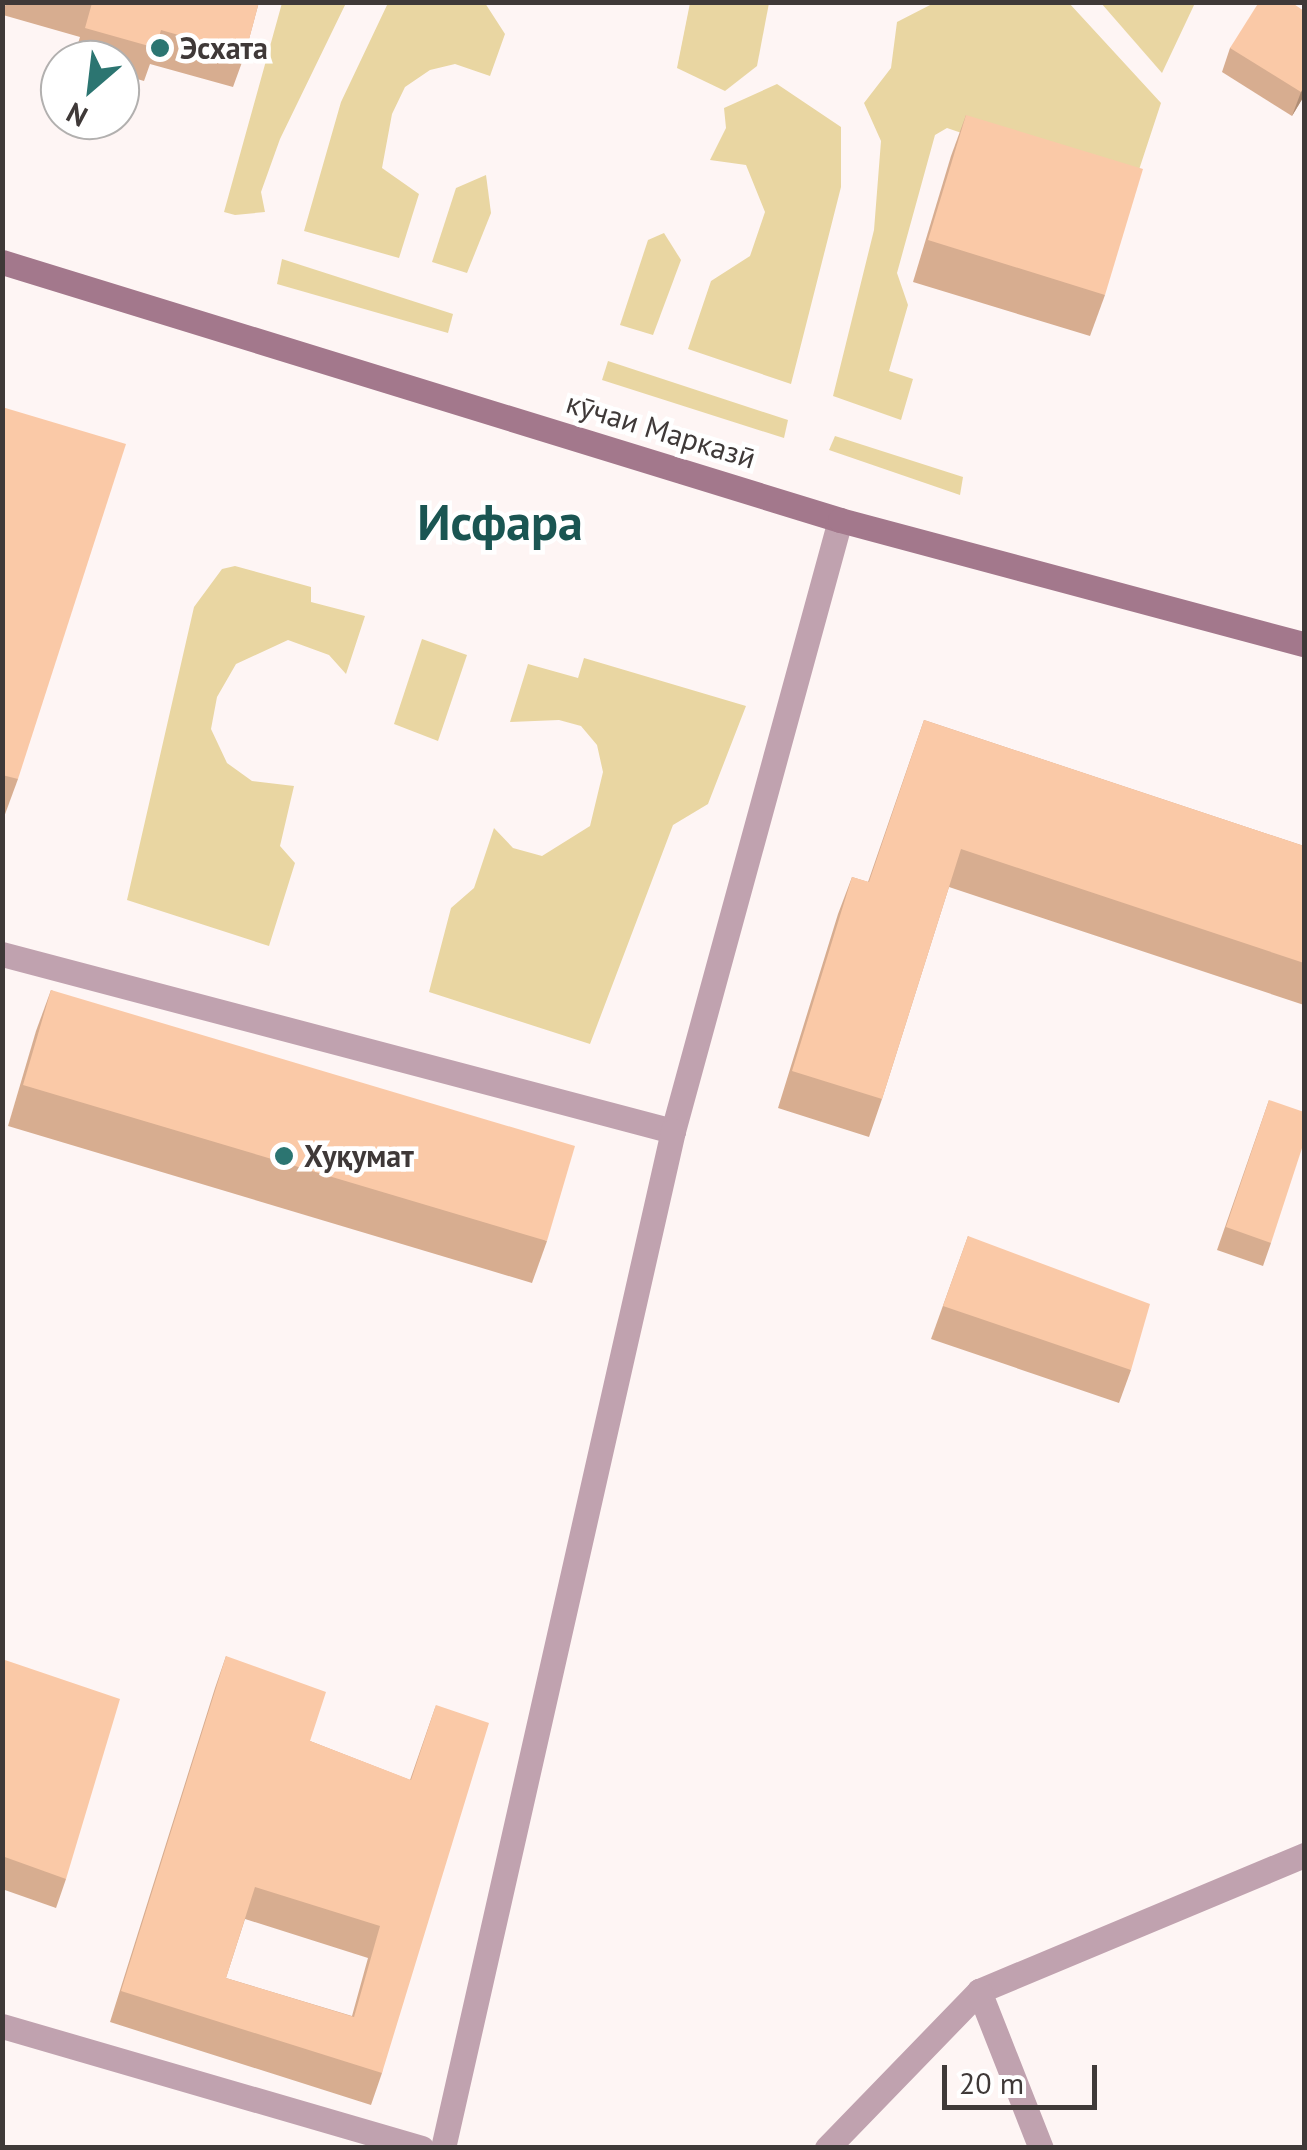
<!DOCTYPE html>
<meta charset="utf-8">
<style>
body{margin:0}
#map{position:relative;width:1307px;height:2150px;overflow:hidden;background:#fef5f4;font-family:"PT Sans",sans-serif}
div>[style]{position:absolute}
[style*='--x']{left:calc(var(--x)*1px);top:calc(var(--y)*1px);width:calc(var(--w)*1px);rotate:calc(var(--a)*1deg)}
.green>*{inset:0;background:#e9d6a2}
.street>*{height:25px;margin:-12.5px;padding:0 12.5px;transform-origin:12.5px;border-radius:12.5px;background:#c0a2af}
.secondary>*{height:25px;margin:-12.5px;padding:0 12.5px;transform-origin:12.5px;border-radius:12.5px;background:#a3788c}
.wall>*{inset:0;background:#d7ad90}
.shaded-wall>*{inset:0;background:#af8d75}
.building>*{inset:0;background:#fac9a7}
.dots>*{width:28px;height:28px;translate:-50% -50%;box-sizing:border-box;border:5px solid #fff;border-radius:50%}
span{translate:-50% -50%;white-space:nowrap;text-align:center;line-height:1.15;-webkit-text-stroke:9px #fff;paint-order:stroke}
.poi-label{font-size:30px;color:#3f3938;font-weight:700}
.left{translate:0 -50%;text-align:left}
.street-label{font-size:30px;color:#3f3938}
.town-label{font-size:50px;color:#1a5552;font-weight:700}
.frame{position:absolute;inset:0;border:5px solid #3f3938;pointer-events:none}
.north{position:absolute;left:40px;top:40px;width:100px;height:100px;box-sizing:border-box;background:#fff;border:2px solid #b2b0af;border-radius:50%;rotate:208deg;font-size:28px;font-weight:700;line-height:40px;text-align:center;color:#3f3938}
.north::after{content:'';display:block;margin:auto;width:35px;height:45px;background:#2c7571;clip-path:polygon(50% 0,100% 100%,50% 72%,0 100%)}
.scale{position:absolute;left:942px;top:2065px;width:155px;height:45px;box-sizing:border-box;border:5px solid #3f3938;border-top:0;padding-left:12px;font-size:30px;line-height:35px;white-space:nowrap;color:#3f3938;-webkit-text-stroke:8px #fff;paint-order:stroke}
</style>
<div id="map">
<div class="green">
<div style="clip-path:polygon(282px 3px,346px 3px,280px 139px,261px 192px,265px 212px,235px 215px,224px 212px)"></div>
<div style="clip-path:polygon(388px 3px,485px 3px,505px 34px,490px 76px,455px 64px,430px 70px,405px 87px,392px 114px,382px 168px,419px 194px,399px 258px,304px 231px,341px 102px)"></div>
<div style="clip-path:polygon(690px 3px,769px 3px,757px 66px,725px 91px,677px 68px)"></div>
<div style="clip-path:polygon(934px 3px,1069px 3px,1161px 103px,1132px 191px,947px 128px,935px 135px,897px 273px,908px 305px,889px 371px,913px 379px,901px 420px,833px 396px,874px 230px,881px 141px,864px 103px,891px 68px,897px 22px)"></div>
<div style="clip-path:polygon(1101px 3px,1195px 3px,1162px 73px)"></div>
<div style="clip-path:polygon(777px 84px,841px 127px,841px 187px,791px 384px,688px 349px,711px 281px,750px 256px,765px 212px,746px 165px,710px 160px,726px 128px,724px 108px)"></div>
<div style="clip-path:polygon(486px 175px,491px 213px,467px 273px,432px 262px,456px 188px)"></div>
<div style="clip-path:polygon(664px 233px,681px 260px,653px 335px,620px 325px,648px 240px)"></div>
<div style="clip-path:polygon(282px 259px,453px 314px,448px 333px,277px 284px)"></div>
<div style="clip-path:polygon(608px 361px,788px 420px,784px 438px,602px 380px)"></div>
<div style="clip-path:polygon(835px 436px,963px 477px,960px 495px,829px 450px)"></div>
<div style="clip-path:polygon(235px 566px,311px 587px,311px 602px,365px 616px,346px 674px,329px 655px,288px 640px,236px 664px,217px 697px,211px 729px,227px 763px,252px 781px,294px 786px,280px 846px,295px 863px,269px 946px,127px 900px,194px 607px,222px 569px)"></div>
<div style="clip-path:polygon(422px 639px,467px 655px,438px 741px,394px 724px)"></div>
<div style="clip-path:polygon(584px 658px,746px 706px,708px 804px,673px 825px,590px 1044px,429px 992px,451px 908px,474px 888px,494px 828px,513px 848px,542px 856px,590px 826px,603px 772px,597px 745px,581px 726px,559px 720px,510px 722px,528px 664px,578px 678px)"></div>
</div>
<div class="street">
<div style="--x:2;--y:954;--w:694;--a:14.78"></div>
<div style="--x:673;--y:1131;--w:633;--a:-74.71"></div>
<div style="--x:979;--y:1991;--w:352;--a:-22.7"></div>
<div style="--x:2;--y:2026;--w:437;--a:16.2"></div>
<div style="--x:443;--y:2148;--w:1043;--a:-77.26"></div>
<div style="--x:827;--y:2148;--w:219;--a:-45.9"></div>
<div style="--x:979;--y:1991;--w:169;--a:68.5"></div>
</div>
<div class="secondary">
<div style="--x:2;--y:262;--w:877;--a:17.11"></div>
<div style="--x:840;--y:520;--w:480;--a:15"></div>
</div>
<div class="wall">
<div style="clip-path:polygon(6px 2px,259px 2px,245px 54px,233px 87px,150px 64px,144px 81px,120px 74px,120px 60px,73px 60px,80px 37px,3px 15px)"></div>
<div style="clip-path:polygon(1304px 11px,1304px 96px,1292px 116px,1222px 72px,1230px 48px)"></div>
<div style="clip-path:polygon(966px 115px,1105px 295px,1090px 336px,913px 282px,951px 156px)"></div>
<div style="clip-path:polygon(2px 407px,18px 779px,4px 817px,2px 816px)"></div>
<div style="clip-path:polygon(924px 720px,1304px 846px,1304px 1005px,949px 887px,882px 1099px,869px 1137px,778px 1108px,838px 914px,852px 877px,868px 882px)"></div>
<div style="clip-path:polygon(51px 990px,547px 1241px,532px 1283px,8px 1126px,36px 1031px)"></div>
<div style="clip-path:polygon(1269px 1100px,1271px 1243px,1263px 1266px,1217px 1250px)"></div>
<div style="clip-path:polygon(968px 1236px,1131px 1370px,1119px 1403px,931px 1339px)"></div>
<div style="clip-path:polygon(evenodd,226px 1656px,310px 1741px,410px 1780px,436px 1705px,382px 2073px,371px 2105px,110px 2022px,215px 1688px,226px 1656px,245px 1919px,368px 1958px,352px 2016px,226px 1978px,245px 1919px)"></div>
<div style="clip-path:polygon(2px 1659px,66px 1879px,56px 1908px,2px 1889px)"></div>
</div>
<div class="shaded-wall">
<div style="clip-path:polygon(1304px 86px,1304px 96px,1292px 116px,1301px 92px)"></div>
</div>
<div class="building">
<div style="clip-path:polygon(89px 2px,259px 2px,245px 54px,161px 30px,156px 48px,85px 28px,92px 3px)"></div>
<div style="clip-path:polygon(1259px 2px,1291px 2px,1304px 11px,1304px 86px,1301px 92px,1230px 48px)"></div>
<div style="clip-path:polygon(966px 115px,1143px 169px,1105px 295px,928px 240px)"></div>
<div style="clip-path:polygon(2px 407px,126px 444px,18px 779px,2px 775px)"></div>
<div style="clip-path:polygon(924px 720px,1304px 846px,1304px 963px,961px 849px,882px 1099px,792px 1071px,852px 877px,869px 882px)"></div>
<div style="clip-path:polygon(51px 990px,575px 1146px,547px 1241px,23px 1085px)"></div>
<div style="clip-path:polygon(1269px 1100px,1304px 1112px,1304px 1142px,1271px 1243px,1226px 1227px)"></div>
<div style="clip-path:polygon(968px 1236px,1150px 1304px,1131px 1370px,943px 1306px)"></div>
<div style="clip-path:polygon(evenodd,226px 1656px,326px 1692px,310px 1741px,411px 1780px,436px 1705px,489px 1723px,382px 2073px,121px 1991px,226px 1656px,255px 1887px,380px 1926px,354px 2017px,226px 1978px,255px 1887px)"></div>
<div style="clip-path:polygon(2px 1659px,120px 1699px,66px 1879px,2px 1856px)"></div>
</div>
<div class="dots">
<div style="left:160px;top:48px;background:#2c7571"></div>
<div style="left:284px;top:1156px;background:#2c7571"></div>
</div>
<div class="poi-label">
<span class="left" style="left:180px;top:48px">Эсхата</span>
<span class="left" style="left:304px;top:1156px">Хуқумат</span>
</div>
<div class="street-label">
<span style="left:661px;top:430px;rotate:17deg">кӯчаи Марказӣ</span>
</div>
<div class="town-label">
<span style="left:500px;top:522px">Исфара</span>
</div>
<div class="frame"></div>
<div class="north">N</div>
<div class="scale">20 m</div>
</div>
